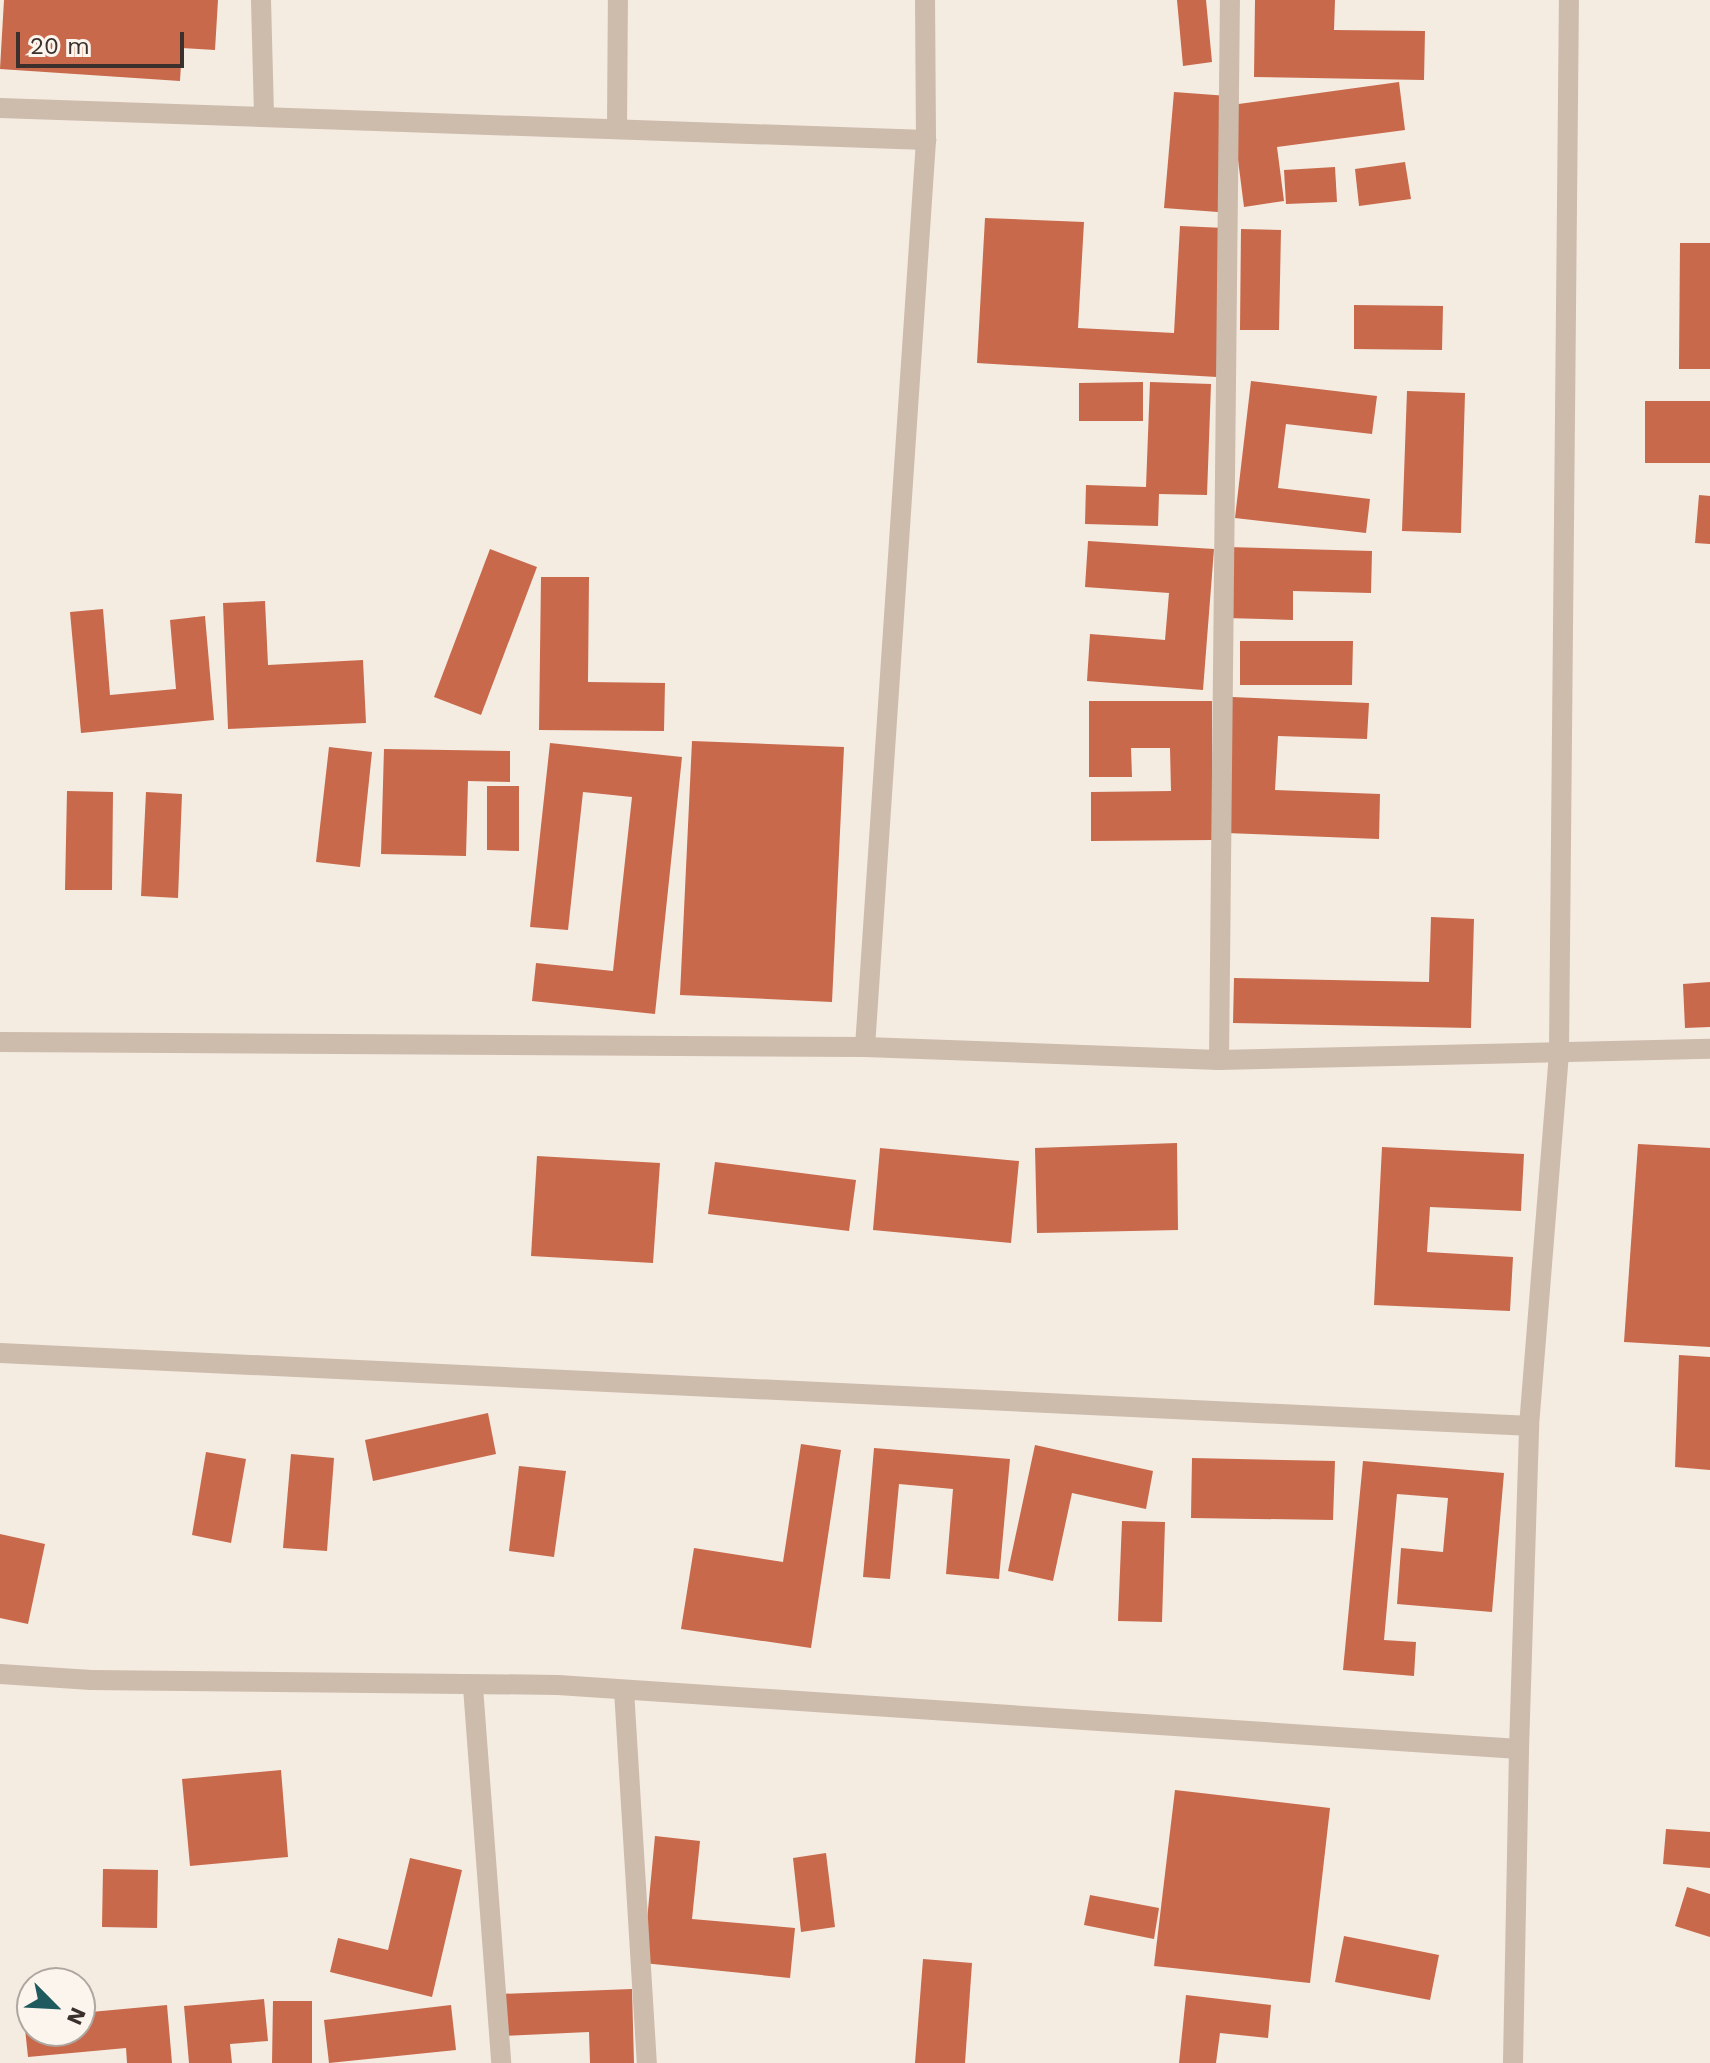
<!DOCTYPE html>
<style>
body{margin:0}
#map{position:relative;width:1710px;height:2063px;overflow:hidden;background:#f4ebe1;font-family:"Work Sans",sans-serif}
div>[style]{position:absolute}
[style*='--x']{left:calc(var(--x)*1px);top:calc(var(--y)*1px);width:calc(var(--w)*1px);rotate:calc(var(--a)*1deg)}
.building>*{inset:0;background:#c8694b}
.service>*{height:20px;margin:-10px;padding:0 10px;transform-origin:10px;border-radius:10px;background:#cdbbac}
.minor>*{height:20px;margin:-10px;padding:0 10px;transform-origin:10px;border-radius:10px;background:#cdbbac}
span{translate:-50% -50%;white-space:nowrap;text-align:center;line-height:1.15;-webkit-text-stroke:8px #fbf5ee;paint-order:stroke}
.north{position:absolute;left:16px;top:1967px;width:80px;height:80px;box-sizing:border-box;background:#fbf5ee;border:2px solid #aea6a0;border-radius:50%;rotate:114deg;font-size:22px;font-weight:700;line-height:32px;text-align:center;color:#3b302b}
.north::after{content:'';display:block;margin:auto;width:28px;height:36px;background:#1f5a5e;clip-path:polygon(50% 0,100% 100%,50% 72%,0 100%)}
.scale{position:absolute;left:16px;top:32px;width:168px;height:36px;box-sizing:border-box;border:4px solid #3b302b;border-top:0;padding-left:10px;font-size:24px;line-height:28px;white-space:nowrap;color:#3b302b;-webkit-text-stroke:6px #fbf5ee;paint-order:stroke}
</style>
<div id="map">
<div class="building">
<div style="clip-path:polygon(4px 0,218px 0,215px 50px,182px 48px,180px 81px,0 69px)"></div>
<div style="clip-path:polygon(1177px 0,1206px 0,1212px 62px,1183px 66px)"></div>
<div style="clip-path:polygon(1255px 0,1335px 0,1334px 30px,1425px 31px,1424px 80px,1254px 77px)"></div>
<div style="clip-path:polygon(1399px 82px,1405px 130px,1277px 147px,1284px 201px,1244px 207px,1231px 105px)"></div>
<div style="clip-path:polygon(1174px 92px,1228px 96px,1218px 212px,1164px 208px)"></div>
<div style="clip-path:polygon(1405px 162px,1411px 199px,1359px 206px,1355px 169px)"></div>
<div style="clip-path:polygon(1335px 167px,1337px 202px,1286px 204px,1284px 170px)"></div>
<div style="clip-path:polygon(985px 218px,1084px 222px,1078px 328px,1174px 333px,1180px 226px,1225px 228px,1217px 377px,977px 363px)"></div>
<div style="clip-path:polygon(1241px 229px,1281px 230px,1279px 330px,1240px 330px)"></div>
<div style="clip-path:polygon(1680px 243px,1710px 243px,1710px 369px,1679px 369px)"></div>
<div style="clip-path:polygon(1354px 305px,1443px 306px,1442px 350px,1354px 349px)"></div>
<div style="clip-path:polygon(1251px 381px,1377px 396px,1372px 434px,1286px 424px,1278px 488px,1370px 499px,1366px 533px,1235px 518px)"></div>
<div style="clip-path:polygon(1143px 382px,1143px 421px,1079px 421px,1079px 383px)"></div>
<div style="clip-path:polygon(1150px 382px,1211px 384px,1207px 495px,1159px 494px,1158px 526px,1085px 524px,1086px 485px,1146px 487px)"></div>
<div style="clip-path:polygon(1407px 391px,1465px 393px,1461px 533px,1402px 531px)"></div>
<div style="clip-path:polygon(1645px 401px,1710px 401px,1710px 463px,1645px 463px)"></div>
<div style="clip-path:polygon(1699px 495px,1710px 496px,1710px 544px,1695px 543px)"></div>
<div style="clip-path:polygon(1088px 541px,1214px 549px,1203px 690px,1087px 681px,1090px 634px,1165px 640px,1169px 593px,1085px 587px)"></div>
<div style="clip-path:polygon(1228px 547px,1372px 551px,1371px 593px,1293px 591px,1293px 620px,1226px 618px)"></div>
<div style="clip-path:polygon(490px 549px,537px 567px,481px 715px,434px 697px)"></div>
<div style="clip-path:polygon(541px 577px,589px 577px,588px 682px,665px 683px,664px 731px,539px 730px)"></div>
<div style="clip-path:polygon(265px 601px,268px 665px,363px 660px,366px 723px,228px 729px,223px 603px)"></div>
<div style="clip-path:polygon(103px 609px,110px 695px,176px 689px,170px 620px,205px 616px,214px 720px,81px 733px,70px 612px)"></div>
<div style="clip-path:polygon(1240px 641px,1353px 641px,1352px 685px,1240px 685px)"></div>
<div style="clip-path:polygon(1232px 697px,1369px 703px,1367px 739px,1278px 736px,1275px 790px,1380px 794px,1379px 839px,1226px 833px)"></div>
<div style="clip-path:polygon(1089px 701px,1212px 701px,1212px 840px,1091px 841px,1091px 792px,1171px 791px,1170px 748px,1131px 748px,1132px 777px,1089px 777px)"></div>
<div style="clip-path:polygon(692px 741px,844px 747px,832px 1002px,680px 995px)"></div>
<div style="clip-path:polygon(550px 743px,682px 757px,655px 1014px,532px 1001px,536px 963px,613px 971px,632px 797px,583px 792px,568px 930px,530px 927px)"></div>
<div style="clip-path:polygon(329px 747px,372px 752px,360px 867px,316px 862px)"></div>
<div style="clip-path:polygon(384px 749px,510px 751px,510px 782px,468px 781px,466px 856px,381px 854px)"></div>
<div style="clip-path:polygon(487px 786px,519px 786px,519px 851px,487px 850px)"></div>
<div style="clip-path:polygon(67px 791px,113px 792px,112px 890px,65px 890px)"></div>
<div style="clip-path:polygon(146px 792px,182px 794px,178px 898px,141px 896px)"></div>
<div style="clip-path:polygon(1431px 917px,1474px 919px,1471px 1028px,1233px 1023px,1234px 978px,1429px 982px)"></div>
<div style="clip-path:polygon(1710px 982px,1710px 1027px,1685px 1028px,1683px 984px)"></div>
<div style="clip-path:polygon(1177px 1143px,1178px 1230px,1037px 1233px,1035px 1148px)"></div>
<div style="clip-path:polygon(1638px 1144px,1710px 1148px,1710px 1347px,1624px 1342px)"></div>
<div style="clip-path:polygon(1382px 1147px,1524px 1154px,1521px 1211px,1430px 1207px,1427px 1252px,1513px 1257px,1510px 1311px,1374px 1305px)"></div>
<div style="clip-path:polygon(880px 1148px,1019px 1161px,1011px 1243px,873px 1230px)"></div>
<div style="clip-path:polygon(537px 1156px,660px 1163px,653px 1263px,531px 1256px)"></div>
<div style="clip-path:polygon(715px 1162px,856px 1180px,849px 1231px,708px 1214px)"></div>
<div style="clip-path:polygon(1679px 1355px,1710px 1357px,1710px 1470px,1675px 1467px)"></div>
<div style="clip-path:polygon(488px 1413px,496px 1454px,373px 1481px,365px 1440px)"></div>
<div style="clip-path:polygon(801px 1444px,841px 1450px,811px 1648px,681px 1629px,694px 1548px,783px 1562px)"></div>
<div style="clip-path:polygon(1035px 1445px,1153px 1471px,1146px 1509px,1072px 1493px,1053px 1581px,1008px 1571px)"></div>
<div style="clip-path:polygon(874px 1448px,1010px 1459px,999px 1579px,946px 1574px,953px 1489px,899px 1484px,890px 1579px,863px 1577px)"></div>
<div style="clip-path:polygon(206px 1452px,246px 1459px,231px 1543px,192px 1535px)"></div>
<div style="clip-path:polygon(291px 1454px,334px 1458px,327px 1551px,283px 1548px)"></div>
<div style="clip-path:polygon(1192px 1458px,1335px 1461px,1333px 1520px,1191px 1518px)"></div>
<div style="clip-path:polygon(1363px 1461px,1504px 1473px,1492px 1612px,1397px 1604px,1401px 1548px,1443px 1552px,1448px 1498px,1397px 1494px,1384px 1640px,1416px 1642px,1414px 1676px,1343px 1670px)"></div>
<div style="clip-path:polygon(519px 1466px,566px 1471px,554px 1557px,509px 1551px)"></div>
<div style="clip-path:polygon(1122px 1521px,1165px 1522px,1162px 1622px,1118px 1621px)"></div>
<div style="clip-path:polygon(0 1534px,45px 1544px,28px 1624px,0 1618px)"></div>
<div style="clip-path:polygon(281px 1770px,288px 1857px,190px 1866px,182px 1779px)"></div>
<div style="clip-path:polygon(1175px 1790px,1330px 1808px,1310px 1983px,1154px 1966px)"></div>
<div style="clip-path:polygon(1666px 1829px,1710px 1832px,1710px 1868px,1663px 1864px)"></div>
<div style="clip-path:polygon(655px 1836px,700px 1841px,692px 1919px,795px 1928px,790px 1978px,643px 1963px)"></div>
<div style="clip-path:polygon(826px 1853px,835px 1927px,801px 1932px,793px 1858px)"></div>
<div style="clip-path:polygon(410px 1858px,462px 1870px,432px 1997px,330px 1972px,338px 1938px,388px 1950px)"></div>
<div style="clip-path:polygon(103px 1869px,158px 1870px,157px 1928px,102px 1927px)"></div>
<div style="clip-path:polygon(1687px 1887px,1710px 1894px,1710px 1937px,1675px 1926px)"></div>
<div style="clip-path:polygon(1090px 1895px,1159px 1908px,1154px 1939px,1084px 1925px)"></div>
<div style="clip-path:polygon(1344px 1936px,1439px 1955px,1430px 2000px,1335px 1982px)"></div>
<div style="clip-path:polygon(923px 1959px,972px 1963px,965px 2063px,915px 2063px)"></div>
<div style="clip-path:polygon(632px 1989px,634px 2063px,590px 2063px,589px 2032px,500px 2036px,498px 1994px)"></div>
<div style="clip-path:polygon(1186px 1995px,1271px 2005px,1268px 2038px,1220px 2033px,1216px 2063px,1179px 2063px)"></div>
<div style="clip-path:polygon(264px 1999px,268px 2041px,230px 2044px,232px 2063px,189px 2063px,184px 2006px)"></div>
<div style="clip-path:polygon(273px 2001px,312px 2001px,312px 2063px,272px 2063px)"></div>
<div style="clip-path:polygon(167px 2005px,172px 2063px,127px 2063px,126px 2048px,28px 2057px,24px 2019px,32px 2018px,32px 2031px,80px 2031px,80px 2013px)"></div>
<div style="clip-path:polygon(451px 2005px,456px 2050px,329px 2063px,324px 2020px)"></div>
</div>
<div class="service">
<div style="--x:1219;--y:1060;--w:1060;--a:-89.41"></div>
<div style="--x:473;--y:1687;--w:377;--a:85.7"></div>
<div style="--x:624;--y:1690;--w:374;--a:86.5"></div>
<div style="--x:1513;--y:2063;--w:314;--a:-88.9"></div>
</div>
<div class="minor">
<div style="--x:261;--y:0;--w:117;--a:88.5"></div>
<div style="--x:0;--y:108;--w:927;--a:1.98"></div>
<div style="--x:617;--y:129;--w:129;--a:-89.6"></div>
<div style="--x:0;--y:1042;--w:865;--a:0.33"></div>
<div style="--x:865;--y:1047;--w:354;--a:2.1"></div>
<div style="--x:1219;--y:1060;--w:491;--a:-1.3"></div>
<div style="--x:865;--y:1047;--w:909;--a:-86.15"></div>
<div style="--x:926;--y:140;--w:140;--a:-90.4"></div>
<div style="--x:0;--y:1353;--w:1531;--a:2.73"></div>
<div style="--x:0;--y:1674;--w:91;--a:3.8"></div>
<div style="--x:91;--y:1680;--w:467;--a:0.6"></div>
<div style="--x:558;--y:1685;--w:963;--a:3.81"></div>
<div style="--x:1519;--y:1749;--w:323;--a:-88.2"></div>
<div style="--x:1529;--y:1426;--w:375;--a:-85.4"></div>
<div style="--x:1559;--y:1052;--w:1052;--a:-89.46"></div>
</div>
<div class="north">N</div>
<div class="scale">20 m</div>
</div>
